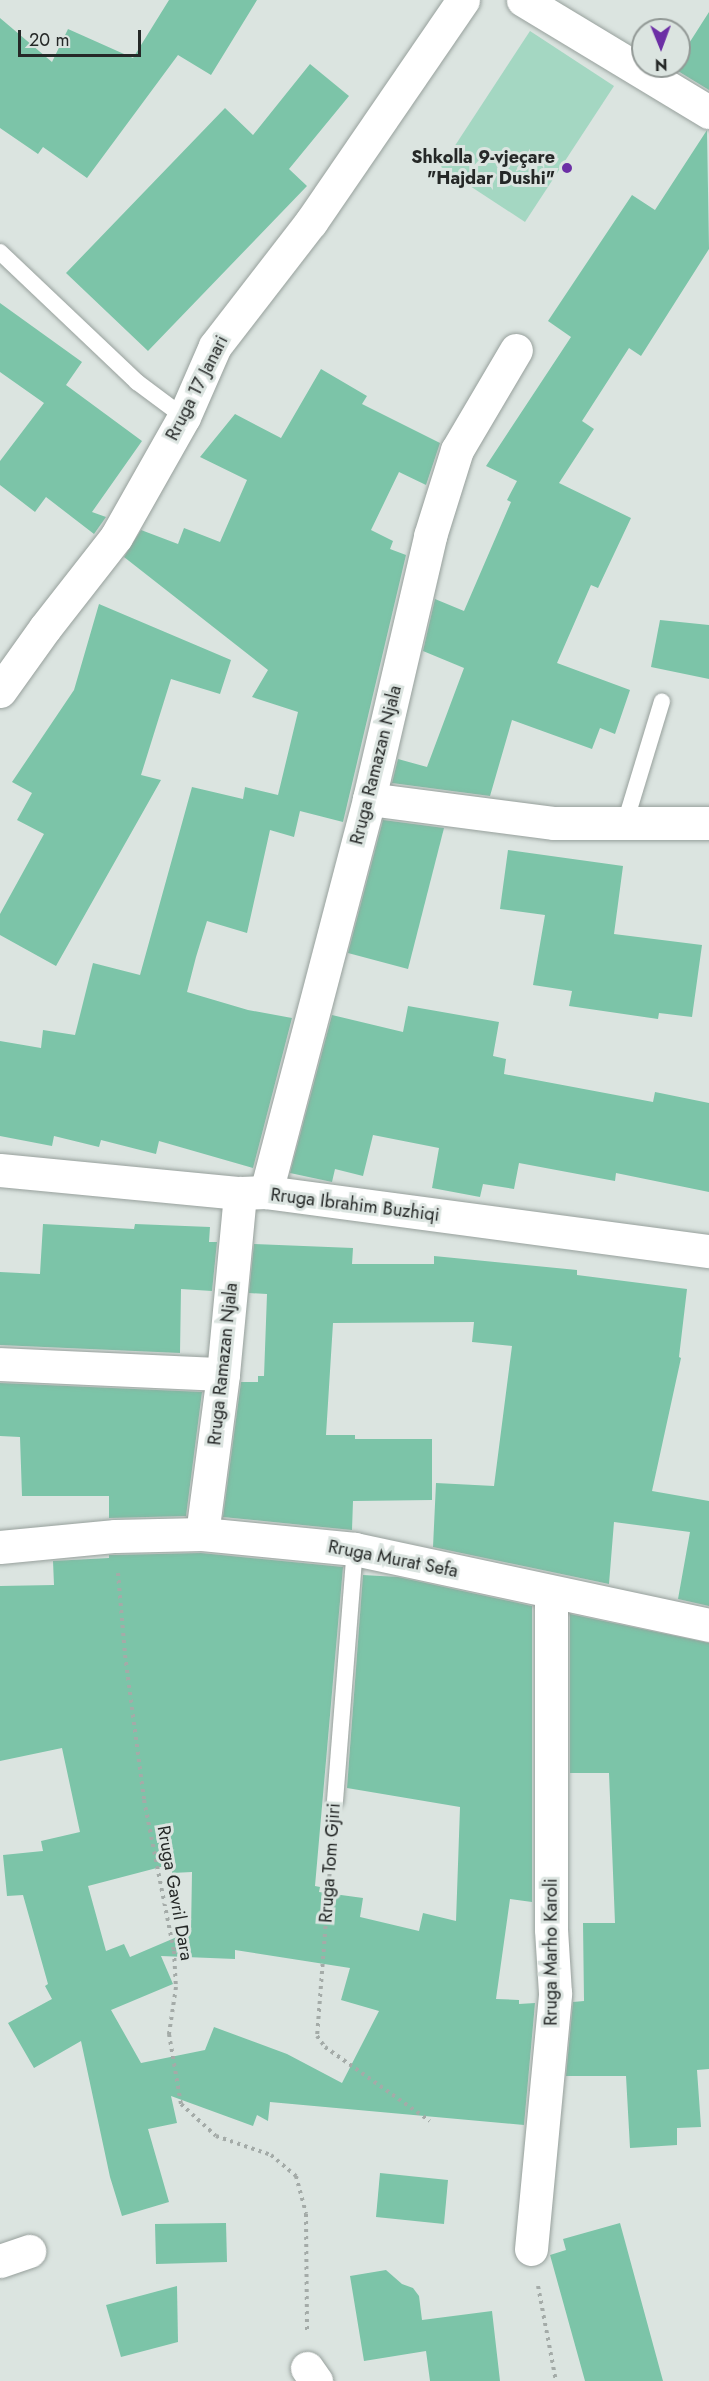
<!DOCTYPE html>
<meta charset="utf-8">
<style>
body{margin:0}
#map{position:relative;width:709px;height:2381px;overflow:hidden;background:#dbe4e0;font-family:Jost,sans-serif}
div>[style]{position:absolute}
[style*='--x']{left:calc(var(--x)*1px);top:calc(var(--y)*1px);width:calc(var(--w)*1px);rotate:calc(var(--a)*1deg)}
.green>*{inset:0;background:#a4d7c2}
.building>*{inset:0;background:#7cc4a8}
.path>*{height:4px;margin-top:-2px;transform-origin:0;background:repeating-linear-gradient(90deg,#a4aba8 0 3px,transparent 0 7.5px)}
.roads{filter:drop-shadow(0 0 2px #97a09c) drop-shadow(0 0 2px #97a09c)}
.service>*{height:16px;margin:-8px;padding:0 8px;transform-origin:8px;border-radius:8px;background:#fff}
.minor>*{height:33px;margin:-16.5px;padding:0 16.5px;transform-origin:16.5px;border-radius:16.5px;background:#fff}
.dots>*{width:16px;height:16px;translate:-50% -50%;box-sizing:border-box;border:3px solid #dbe4e0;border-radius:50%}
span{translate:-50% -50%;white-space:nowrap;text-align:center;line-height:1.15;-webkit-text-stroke:6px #dbe4e0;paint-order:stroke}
.poi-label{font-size:18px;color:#252827;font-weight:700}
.right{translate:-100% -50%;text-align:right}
.street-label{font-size:18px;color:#252827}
.north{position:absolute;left:631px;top:18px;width:60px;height:60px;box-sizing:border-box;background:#dbe4e0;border:2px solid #929996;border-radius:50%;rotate:179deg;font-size:16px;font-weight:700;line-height:24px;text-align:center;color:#252827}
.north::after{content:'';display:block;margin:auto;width:21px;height:27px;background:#6c2fa5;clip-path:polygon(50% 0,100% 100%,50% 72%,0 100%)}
.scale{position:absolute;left:18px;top:30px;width:123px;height:27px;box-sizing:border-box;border:3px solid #252827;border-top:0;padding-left:8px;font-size:18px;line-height:21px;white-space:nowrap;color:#252827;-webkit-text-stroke:4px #dbe4e0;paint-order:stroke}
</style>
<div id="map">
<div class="green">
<div style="clip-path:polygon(530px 31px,614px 86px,525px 222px,441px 167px)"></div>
</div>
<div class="building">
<div style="clip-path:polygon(169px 0,257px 0,211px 75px,178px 55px,87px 178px,43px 147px,38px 154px,0 128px,0 18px,52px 62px,68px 29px,133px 58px)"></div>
<div style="clip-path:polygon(709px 12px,709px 90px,673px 68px,679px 66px,679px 59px)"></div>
<div style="clip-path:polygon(310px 64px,349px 96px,289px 169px,307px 186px,148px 351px,66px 273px,225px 108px,253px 135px)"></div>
<div style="clip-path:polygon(707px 130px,709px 249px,641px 356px,629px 348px,582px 421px,594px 429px,559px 483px,631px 518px,598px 588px,591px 585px,557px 663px,630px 690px,615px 734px,600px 728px,592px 749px,512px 720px,490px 796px,392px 783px,398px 759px,427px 767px,464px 668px,423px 651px,435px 599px,464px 611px,511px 502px,507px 500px,517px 481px,486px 466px,571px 337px,548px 321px,632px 195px,655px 210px)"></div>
<div style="clip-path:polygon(0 303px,82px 362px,66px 385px,142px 441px,92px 512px,106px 517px,94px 534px,46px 497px,35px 512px,0 485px,0 461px,44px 403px,0 372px)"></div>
<div style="clip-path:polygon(321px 369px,367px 396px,362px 404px,440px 443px,426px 485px,399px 472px,371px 530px,393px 541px,390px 549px,406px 555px,343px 822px,300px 811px,294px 837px,270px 830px,247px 933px,207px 921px,196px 957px,187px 992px,248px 1010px,292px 1018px,253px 1168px,159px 1141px,156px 1154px,101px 1140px,99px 1147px,54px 1136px,52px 1146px,0 1136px,0 1041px,41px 1048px,43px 1030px,75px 1035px,93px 963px,140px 975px,192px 787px,243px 799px,245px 787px,278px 795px,298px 712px,252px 697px,268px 670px,124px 557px,141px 530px,178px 544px,184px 528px,220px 542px,247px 480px,200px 457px,235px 414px,281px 438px)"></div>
<div style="clip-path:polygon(99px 604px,231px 660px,220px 694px,171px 679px,141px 775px,161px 780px,56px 966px,0 935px,0 914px,44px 834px,17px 820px,32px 793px,12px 782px,74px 690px)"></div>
<div style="clip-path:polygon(660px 620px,709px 625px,709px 679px,651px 667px)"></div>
<div style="clip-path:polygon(383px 820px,444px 828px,408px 969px,348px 953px)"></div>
<div style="clip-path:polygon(508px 850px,623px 866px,614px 934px,702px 945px,692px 1017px,659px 1013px,658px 1019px,569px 1006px,572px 991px,533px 985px,545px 915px,500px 909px)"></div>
<div style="clip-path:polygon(408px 1006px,499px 1022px,493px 1056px,506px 1059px,504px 1074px,653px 1102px,655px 1092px,709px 1103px,709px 1192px,616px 1173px,615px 1181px,519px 1163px,514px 1189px,483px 1184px,480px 1197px,432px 1188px,439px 1148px,373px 1135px,363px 1176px,335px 1169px,332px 1182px,290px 1173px,332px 1015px,403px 1032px)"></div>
<div style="clip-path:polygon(43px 1224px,134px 1229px,135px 1224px,210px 1227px,209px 1242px,217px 1242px,212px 1291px,181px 1289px,180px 1353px,0 1345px,0 1272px,40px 1274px)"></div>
<div style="clip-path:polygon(254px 1244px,353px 1248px,352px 1264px,434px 1264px,434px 1256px,577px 1270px,577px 1275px,687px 1289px,679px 1357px,681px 1358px,652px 1491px,709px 1501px,709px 1606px,678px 1599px,690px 1532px,614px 1522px,609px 1584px,433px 1547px,436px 1483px,494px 1486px,512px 1346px,472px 1342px,474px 1322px,333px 1323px,326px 1435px,355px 1435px,355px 1439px,432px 1439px,432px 1500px,353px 1501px,352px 1530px,223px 1517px,241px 1382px,258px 1382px,258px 1376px,264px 1376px,267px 1294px,249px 1293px)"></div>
<div style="clip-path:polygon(0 1383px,202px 1392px,186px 1516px,109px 1518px,109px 1496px,22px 1496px,20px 1437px,0 1436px)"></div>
<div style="clip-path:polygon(evenodd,201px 1553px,343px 1567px,315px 1886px,320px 1887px,319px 1892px,363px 1898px,360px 1917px,419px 1931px,423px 1913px,456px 1921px,460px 1807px,347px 1788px,363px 1575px,398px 1577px,532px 1606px,532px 1902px,510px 1899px,496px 1999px,519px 2000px,519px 2004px,535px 2003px,524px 2125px,270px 2102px,268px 2121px,257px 2115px,253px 2126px,171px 2096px,177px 2123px,148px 2129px,169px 2202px,122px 2216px,110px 2177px,81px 2041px,34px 2068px,8px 2023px,52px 1999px,45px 1986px,48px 1984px,23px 1895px,7px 1896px,3px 1855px,43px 1851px,41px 1841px,80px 1832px,62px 1748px,0 1761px,0 1586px,54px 1585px,53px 1561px,109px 1558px,109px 1555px,116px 1555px,201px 1553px,172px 1864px,172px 1873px,192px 1872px,191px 1931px,130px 1957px,124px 1944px,106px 1951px,88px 1886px,172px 1864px,201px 1553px,235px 1950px,350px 1968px,341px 2000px,379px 2011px,342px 2083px,287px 2054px,214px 2027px,205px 2050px,141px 2063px,111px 2010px,173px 1984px,161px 1956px,235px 1959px,235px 1950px)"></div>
<div style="clip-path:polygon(570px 1614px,709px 1643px,709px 2069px,697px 2070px,701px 2127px,677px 2128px,677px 2145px,630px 2148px,626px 2076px,566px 2076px,573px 2002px,584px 2001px,583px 1923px,615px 1923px,609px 1773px,570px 1773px)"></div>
<div style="clip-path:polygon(380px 2173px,448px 2180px,444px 2224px,376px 2217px)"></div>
<div style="clip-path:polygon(226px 2223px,227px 2262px,156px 2264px,155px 2224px)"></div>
<div style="clip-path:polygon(620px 2223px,663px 2381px,585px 2381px,550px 2255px,566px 2250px,563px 2239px)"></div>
<div style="clip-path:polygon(386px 2270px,402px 2284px,413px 2288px,419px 2296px,422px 2320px,492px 2311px,500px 2381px,430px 2381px,426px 2351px,364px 2361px,350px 2276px)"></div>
<div style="clip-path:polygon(177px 2286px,178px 2342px,121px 2357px,106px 2305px)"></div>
</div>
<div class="path">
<div style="--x:118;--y:1573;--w:82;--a:85.1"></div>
<div style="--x:125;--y:1655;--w:146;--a:82.5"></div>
<div style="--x:144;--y:1800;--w:154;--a:78.8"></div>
<div style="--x:174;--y:1951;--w:36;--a:87"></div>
<div style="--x:176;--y:1987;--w:48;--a:98.5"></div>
<div style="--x:169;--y:2034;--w:71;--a:80.3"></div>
<div style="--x:181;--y:2104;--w:47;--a:42.4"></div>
<div style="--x:216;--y:2136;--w:58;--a:19.1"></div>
<div style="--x:271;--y:2155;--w:33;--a:40"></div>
<div style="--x:296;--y:2176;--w:39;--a:75"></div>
<div style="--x:306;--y:2214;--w:117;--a:89.5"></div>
<div style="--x:333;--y:1829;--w:208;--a:94.4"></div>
<div style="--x:317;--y:2036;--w:14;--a:54"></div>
<div style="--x:325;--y:2047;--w:128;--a:35.2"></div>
<div style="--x:538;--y:2286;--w:97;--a:79.3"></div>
</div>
<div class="roads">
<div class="service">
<div style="--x:0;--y:252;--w:189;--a:43.5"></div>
<div style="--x:137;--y:382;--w:59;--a:36.7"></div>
<div style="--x:625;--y:823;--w:127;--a:-73.1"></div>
<div style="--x:335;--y:1801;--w:253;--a:-85.5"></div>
</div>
<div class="minor">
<div style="--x:523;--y:0;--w:217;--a:31.1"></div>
<div style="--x:0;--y:691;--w:77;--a:-54.5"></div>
<div style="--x:45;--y:628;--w:115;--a:-52"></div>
<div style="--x:116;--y:537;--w:138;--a:-60.5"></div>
<div style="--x:184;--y:417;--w:77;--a:-66.4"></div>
<div style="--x:215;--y:346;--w:157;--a:-52.3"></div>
<div style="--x:311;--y:222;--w:269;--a:-55.6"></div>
<div style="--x:369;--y:799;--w:187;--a:7.4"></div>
<div style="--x:554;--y:823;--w:155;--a:0"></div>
<div style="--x:0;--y:1170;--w:241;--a:5.5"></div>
<div style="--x:240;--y:1193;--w:26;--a:-2"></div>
<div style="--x:266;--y:1192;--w:447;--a:7.6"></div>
<div style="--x:266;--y:1192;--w:406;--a:-75.3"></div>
<div style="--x:369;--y:799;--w:270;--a:-76.9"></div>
<div style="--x:430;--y:536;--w:90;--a:-72.6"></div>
<div style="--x:457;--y:450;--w:116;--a:-59.5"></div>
<div style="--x:0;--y:1364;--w:223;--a:2.6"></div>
<div style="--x:202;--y:1534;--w:161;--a:-82.5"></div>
<div style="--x:223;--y:1374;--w:182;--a:-84.6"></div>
<div style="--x:0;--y:1547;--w:116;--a:-5.5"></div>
<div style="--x:115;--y:1536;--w:87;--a:-1.3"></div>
<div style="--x:202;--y:1534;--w:154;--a:5.6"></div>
<div style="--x:355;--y:1549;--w:362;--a:12.1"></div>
<div style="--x:531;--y:2249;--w:257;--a:-84.6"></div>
<div style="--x:555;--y:1993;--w:64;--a:-93.6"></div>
<div style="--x:551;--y:1929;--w:337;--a:-90"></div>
<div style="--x:0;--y:2261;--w:31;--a:-19"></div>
<div style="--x:307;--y:2368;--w:16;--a:55"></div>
</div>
</div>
<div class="dots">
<div style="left:567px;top:168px;background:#6c2fa5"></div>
</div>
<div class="poi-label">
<span class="right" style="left:555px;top:168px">Shkolla 9-vjeçare<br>"Hajdar Dushi"</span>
</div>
<div class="street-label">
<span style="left:197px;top:388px;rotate:-63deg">Rruga 17 Janari</span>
<span style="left:376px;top:765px;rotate:-76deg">Rruga Ramazan Njala</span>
<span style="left:355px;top:1205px;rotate:7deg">Rruga Ibrahim Buzhiqi</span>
<span style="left:223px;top:1364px;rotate:-84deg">Rruga Ramazan Njala</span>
<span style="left:393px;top:1559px;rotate:11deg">Rruga Murat Sefa</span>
<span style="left:330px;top:1863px;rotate:-86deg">Rruga Tom Gjiri</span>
<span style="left:175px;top:1893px;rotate:80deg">Rruga Gavril Dara</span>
<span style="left:551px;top:1952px;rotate:-90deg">Rruga Marho Karoli</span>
</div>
<div class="north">N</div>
<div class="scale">20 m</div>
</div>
